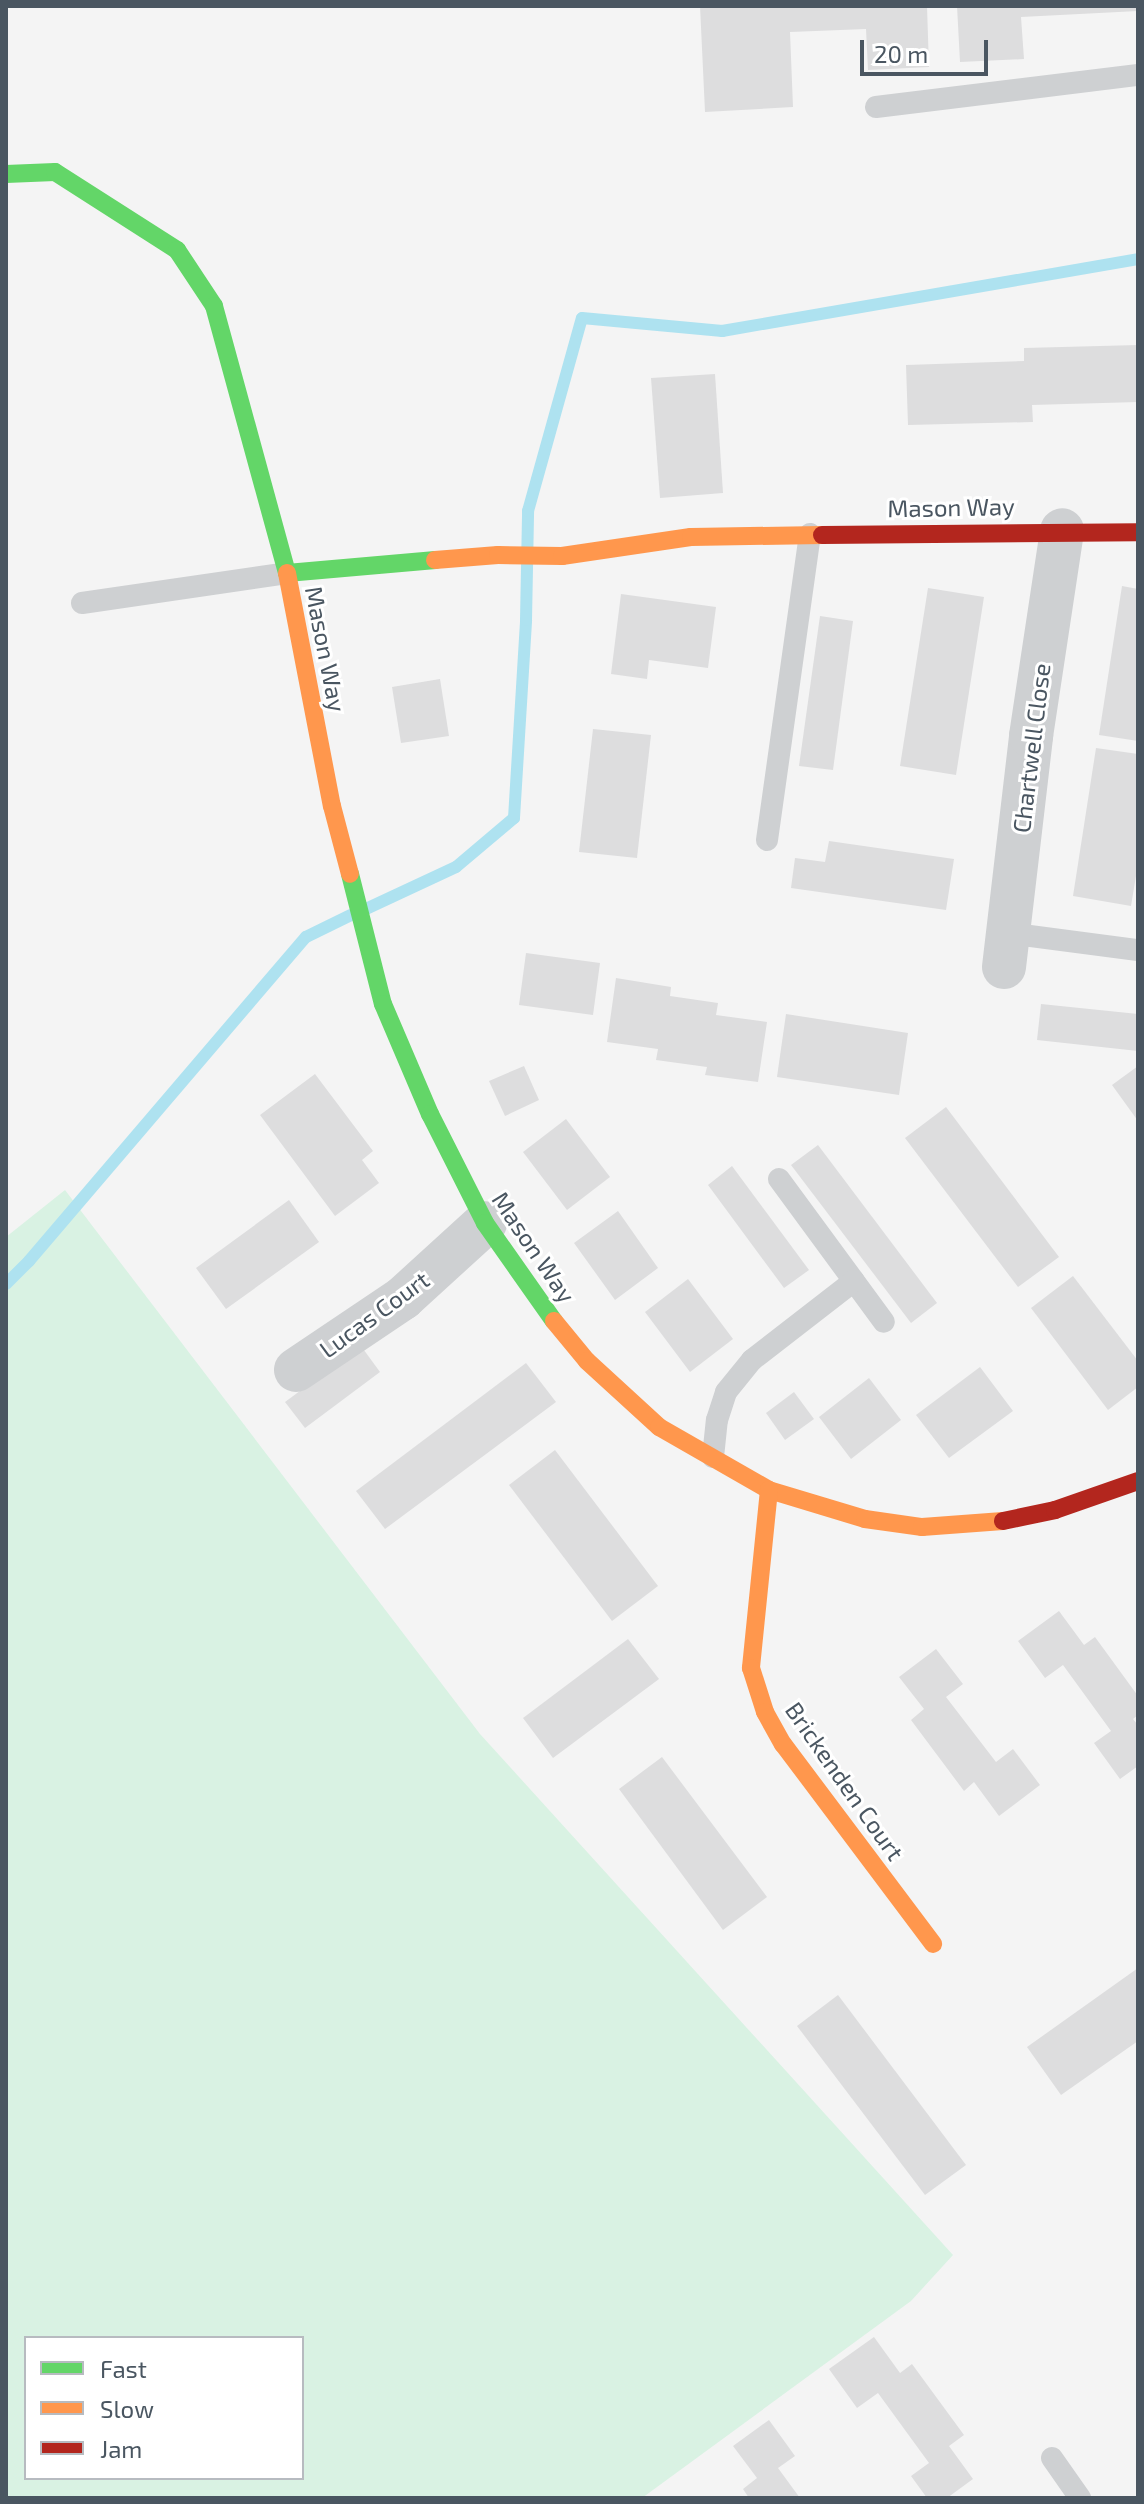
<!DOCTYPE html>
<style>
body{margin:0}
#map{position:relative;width:1144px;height:2504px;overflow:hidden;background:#f4f4f4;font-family:"Exo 2",sans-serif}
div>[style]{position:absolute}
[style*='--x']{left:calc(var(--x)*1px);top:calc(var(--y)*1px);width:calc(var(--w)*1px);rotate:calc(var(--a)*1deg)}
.green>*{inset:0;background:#d9f2e3}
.stream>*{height:12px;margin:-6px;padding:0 6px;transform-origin:6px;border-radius:6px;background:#aee2f0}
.building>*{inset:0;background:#ddddde}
.lane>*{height:22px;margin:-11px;padding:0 11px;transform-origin:11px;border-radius:11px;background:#ced0d2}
.street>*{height:44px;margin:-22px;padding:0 22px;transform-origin:22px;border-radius:22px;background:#ced0d2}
.fast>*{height:18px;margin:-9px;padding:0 9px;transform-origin:9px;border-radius:9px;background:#63d668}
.slow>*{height:18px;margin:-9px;padding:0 9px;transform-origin:9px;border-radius:9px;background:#ff974d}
.jam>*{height:18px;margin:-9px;padding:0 9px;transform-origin:9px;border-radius:9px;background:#b3261e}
span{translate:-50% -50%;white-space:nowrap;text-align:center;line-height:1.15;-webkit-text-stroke:6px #fff;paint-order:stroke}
.street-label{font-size:24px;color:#4a5661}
.frame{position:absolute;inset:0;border:8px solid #4a5661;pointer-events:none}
.legend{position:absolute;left:24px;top:2336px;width:280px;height:144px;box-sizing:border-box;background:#fff;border:2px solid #b7bbc0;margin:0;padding:10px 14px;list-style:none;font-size:24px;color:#4a5661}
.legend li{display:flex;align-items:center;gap:16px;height:40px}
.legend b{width:40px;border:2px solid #b7bbc0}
.scale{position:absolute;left:860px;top:40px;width:128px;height:36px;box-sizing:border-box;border:4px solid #4a5661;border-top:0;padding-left:10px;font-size:24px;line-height:28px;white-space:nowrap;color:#4a5661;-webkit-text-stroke:6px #fff;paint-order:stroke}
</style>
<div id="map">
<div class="green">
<div style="clip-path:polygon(evenodd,65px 1190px,480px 1734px,953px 2255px,911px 2301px,642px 2498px,6px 2498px,6px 1237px,65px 1190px,26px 2338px,302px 2338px,302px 2478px,26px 2478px,26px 2338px)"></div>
</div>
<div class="stream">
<div style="--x:368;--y:908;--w:97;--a:-25"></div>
<div style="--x:456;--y:867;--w:76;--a:-40.2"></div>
<div style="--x:514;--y:818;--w:198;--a:-86.5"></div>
<div style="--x:526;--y:620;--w:109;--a:-88.9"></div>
<div style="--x:528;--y:511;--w:200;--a:-74.4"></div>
<div style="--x:582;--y:318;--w:141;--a:5.3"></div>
<div style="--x:722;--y:331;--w:422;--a:-9.8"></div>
<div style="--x:6;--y:1284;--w:33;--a:-45"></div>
<div style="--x:29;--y:1261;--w:426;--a:-49.5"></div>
<div style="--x:306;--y:937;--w:50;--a:-26.1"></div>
</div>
<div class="building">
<div style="clip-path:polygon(700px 6px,927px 6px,929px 67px,868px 70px,866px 29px,790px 32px,793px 107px,705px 112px)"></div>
<div style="clip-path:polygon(957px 6px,1138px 6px,1138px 11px,1021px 17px,1024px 59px,960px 62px)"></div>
<div style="clip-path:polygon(1138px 345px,1138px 402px,1032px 405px,1033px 422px,908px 425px,906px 365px,1024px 361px,1024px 348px)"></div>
<div style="clip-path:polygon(715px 374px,723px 493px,660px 498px,651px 378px)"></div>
<div style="clip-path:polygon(1122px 586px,1138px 589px,1138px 741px,1099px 735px)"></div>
<div style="clip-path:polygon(928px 588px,984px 597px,956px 775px,900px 766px)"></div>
<div style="clip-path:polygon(621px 594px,716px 607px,708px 668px,649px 660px,647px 679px,611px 674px)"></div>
<div style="clip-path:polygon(820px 616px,853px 621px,833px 770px,799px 766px)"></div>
<div style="clip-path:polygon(440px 679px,449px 736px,401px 743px,392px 687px)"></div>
<div style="clip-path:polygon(593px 729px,651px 735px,637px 858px,579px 852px)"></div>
<div style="clip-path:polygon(1096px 748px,1138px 754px,1138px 864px,1131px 906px,1073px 896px)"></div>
<div style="clip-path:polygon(829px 841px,954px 859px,946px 910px,791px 888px,795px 858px,825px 862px)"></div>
<div style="clip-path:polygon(526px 953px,600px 963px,593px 1015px,519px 1005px)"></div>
<div style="clip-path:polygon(616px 978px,671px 987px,670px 996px,718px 1003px,716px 1015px,767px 1022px,758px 1082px,705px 1075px,707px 1067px,656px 1060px,658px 1049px,607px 1042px)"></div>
<div style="clip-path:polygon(1041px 1004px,1138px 1014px,1138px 1051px,1037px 1040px)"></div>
<div style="clip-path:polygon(786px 1014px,908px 1033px,899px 1095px,777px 1077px)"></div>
<div style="clip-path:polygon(524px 1066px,539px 1100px,505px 1116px,489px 1081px)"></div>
<div style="clip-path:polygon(1138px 1066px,1138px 1121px,1112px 1085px)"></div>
<div style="clip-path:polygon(315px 1074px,373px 1151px,362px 1160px,379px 1183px,335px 1216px,260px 1115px)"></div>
<div style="clip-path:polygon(946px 1107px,1059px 1257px,1018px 1287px,905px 1138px)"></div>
<div style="clip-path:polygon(566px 1119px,610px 1177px,567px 1210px,523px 1152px)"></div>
<div style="clip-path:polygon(818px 1145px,937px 1303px,911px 1323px,791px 1165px)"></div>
<div style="clip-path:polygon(732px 1166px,809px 1270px,784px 1288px,708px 1185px)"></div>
<div style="clip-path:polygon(289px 1200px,319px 1242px,226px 1309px,196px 1268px)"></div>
<div style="clip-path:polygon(618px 1211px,658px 1268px,615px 1300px,574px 1243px)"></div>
<div style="clip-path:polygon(1073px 1276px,1138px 1361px,1138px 1387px,1108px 1410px,1031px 1308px)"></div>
<div style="clip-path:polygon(688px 1279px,733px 1339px,690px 1372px,645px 1312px)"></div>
<div style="clip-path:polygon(361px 1346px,380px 1372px,305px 1428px,285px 1402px)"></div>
<div style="clip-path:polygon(526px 1363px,556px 1402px,385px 1529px,356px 1491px)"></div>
<div style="clip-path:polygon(980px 1367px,1013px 1411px,949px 1458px,916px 1415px)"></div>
<div style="clip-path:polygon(869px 1378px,901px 1420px,851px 1459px,819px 1417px)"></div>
<div style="clip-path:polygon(794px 1392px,814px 1419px,785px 1440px,766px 1413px)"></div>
<div style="clip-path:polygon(555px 1450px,658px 1586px,612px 1621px,509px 1485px)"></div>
<div style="clip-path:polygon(1059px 1611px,1084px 1645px,1095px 1637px,1138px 1696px,1138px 1715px,1133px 1719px,1138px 1725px,1138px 1766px,1120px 1779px,1094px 1743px,1111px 1731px,1063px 1665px,1045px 1678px,1018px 1641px)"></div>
<div style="clip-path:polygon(628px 1639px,659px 1679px,553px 1758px,523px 1718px)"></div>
<div style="clip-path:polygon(936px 1649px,963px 1684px,946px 1697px,996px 1762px,1013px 1749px,1040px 1785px,999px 1816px,974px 1782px,964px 1791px,911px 1720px,924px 1709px,899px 1677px)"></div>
<div style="clip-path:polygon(662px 1757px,767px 1897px,723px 1930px,619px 1789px)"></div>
<div style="clip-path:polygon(1138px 1968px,1138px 2041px,1061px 2095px,1027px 2047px)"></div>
<div style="clip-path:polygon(838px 1995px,966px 2165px,925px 2195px,797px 2026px)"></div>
<div style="clip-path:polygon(874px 2337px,900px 2373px,912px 2364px,964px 2435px,949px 2446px,973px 2479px,947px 2498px,927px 2498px,911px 2476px,929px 2463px,878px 2393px,857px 2408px,829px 2369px)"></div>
<div style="clip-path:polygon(769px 2420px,795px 2456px,778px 2468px,800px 2498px,749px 2498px,743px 2489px,757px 2478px,733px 2446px)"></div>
</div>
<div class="lane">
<div style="--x:876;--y:107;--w:264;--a:-7"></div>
<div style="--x:82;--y:603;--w:207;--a:-8.3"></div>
<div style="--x:767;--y:840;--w:309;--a:-82"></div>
<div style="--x:1008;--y:933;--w:131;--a:7.5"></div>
<div style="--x:779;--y:1179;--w:177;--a:53.7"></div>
<div style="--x:713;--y:1457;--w:37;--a:-84"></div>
<div style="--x:717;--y:1420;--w:29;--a:-72"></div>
<div style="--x:726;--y:1392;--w:41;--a:-50.9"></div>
<div style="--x:752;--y:1360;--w:129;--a:-37.8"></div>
<div style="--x:1052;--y:2458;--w:49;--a:55"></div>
</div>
<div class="street">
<div style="--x:1004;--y:967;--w:233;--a:-83.3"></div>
<div style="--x:1031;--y:736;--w:208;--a:-81.4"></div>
<div style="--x:296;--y:1370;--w:129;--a:-33.9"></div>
<div style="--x:403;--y:1298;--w:111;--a:-42.4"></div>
</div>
<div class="fast">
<div style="--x:6;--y:174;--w:49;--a:-2.3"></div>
<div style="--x:55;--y:172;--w:145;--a:32.6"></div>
<div style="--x:177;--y:250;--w:67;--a:56.5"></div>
<div style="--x:214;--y:306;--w:277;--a:74.7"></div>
<div style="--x:287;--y:573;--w:149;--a:-5"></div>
<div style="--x:350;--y:874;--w:134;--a:75.8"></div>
<div style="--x:383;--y:1004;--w:120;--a:66.9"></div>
<div style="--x:430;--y:1114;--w:122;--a:63.2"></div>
<div style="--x:485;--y:1223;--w:120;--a:54.9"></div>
</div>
<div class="slow">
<div style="--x:435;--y:560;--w:63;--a:-4.5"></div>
<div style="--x:498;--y:555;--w:64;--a:0.9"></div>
<div style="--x:562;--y:556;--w:130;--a:-8.4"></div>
<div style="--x:691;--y:537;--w:131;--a:-0.9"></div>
<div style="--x:287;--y:573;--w:237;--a:79.1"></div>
<div style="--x:332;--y:806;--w:70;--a:75.2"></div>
<div style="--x:554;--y:1321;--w:52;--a:50.5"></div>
<div style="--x:587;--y:1361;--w:98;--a:42.5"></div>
<div style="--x:659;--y:1427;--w:127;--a:29.8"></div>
<div style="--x:769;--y:1490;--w:100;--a:16.8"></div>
<div style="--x:865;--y:1519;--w:58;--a:8"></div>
<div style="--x:922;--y:1527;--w:81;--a:-4.2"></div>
<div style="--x:769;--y:1490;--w:179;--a:95.8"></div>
<div style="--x:751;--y:1668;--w:46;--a:72.3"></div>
<div style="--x:765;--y:1712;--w:37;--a:61"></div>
<div style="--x:783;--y:1744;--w:250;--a:53.1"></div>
</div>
<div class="jam">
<div style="--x:822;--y:535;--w:316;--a:-0.5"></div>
<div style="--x:1003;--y:1521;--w:53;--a:-11.9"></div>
<div style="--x:1055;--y:1510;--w:88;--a:-19.3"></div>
</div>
<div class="street-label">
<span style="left:951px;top:507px;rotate:-1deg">Mason Way</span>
<span style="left:326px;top:649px;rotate:79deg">Mason Way</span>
<span style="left:1031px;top:748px;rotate:-83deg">Chartwell Close</span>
<span style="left:534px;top:1247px;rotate:56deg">Mason Way</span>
<span style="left:374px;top:1314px;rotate:-36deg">Lucas Court</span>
<span style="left:845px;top:1781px;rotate:55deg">Brickenden Court</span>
</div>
<div class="frame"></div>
<ul class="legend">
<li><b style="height:10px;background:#63d668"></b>Fast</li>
<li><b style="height:10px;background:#ff974d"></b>Slow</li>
<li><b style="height:10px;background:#b3261e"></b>Jam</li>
</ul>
<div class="scale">20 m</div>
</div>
